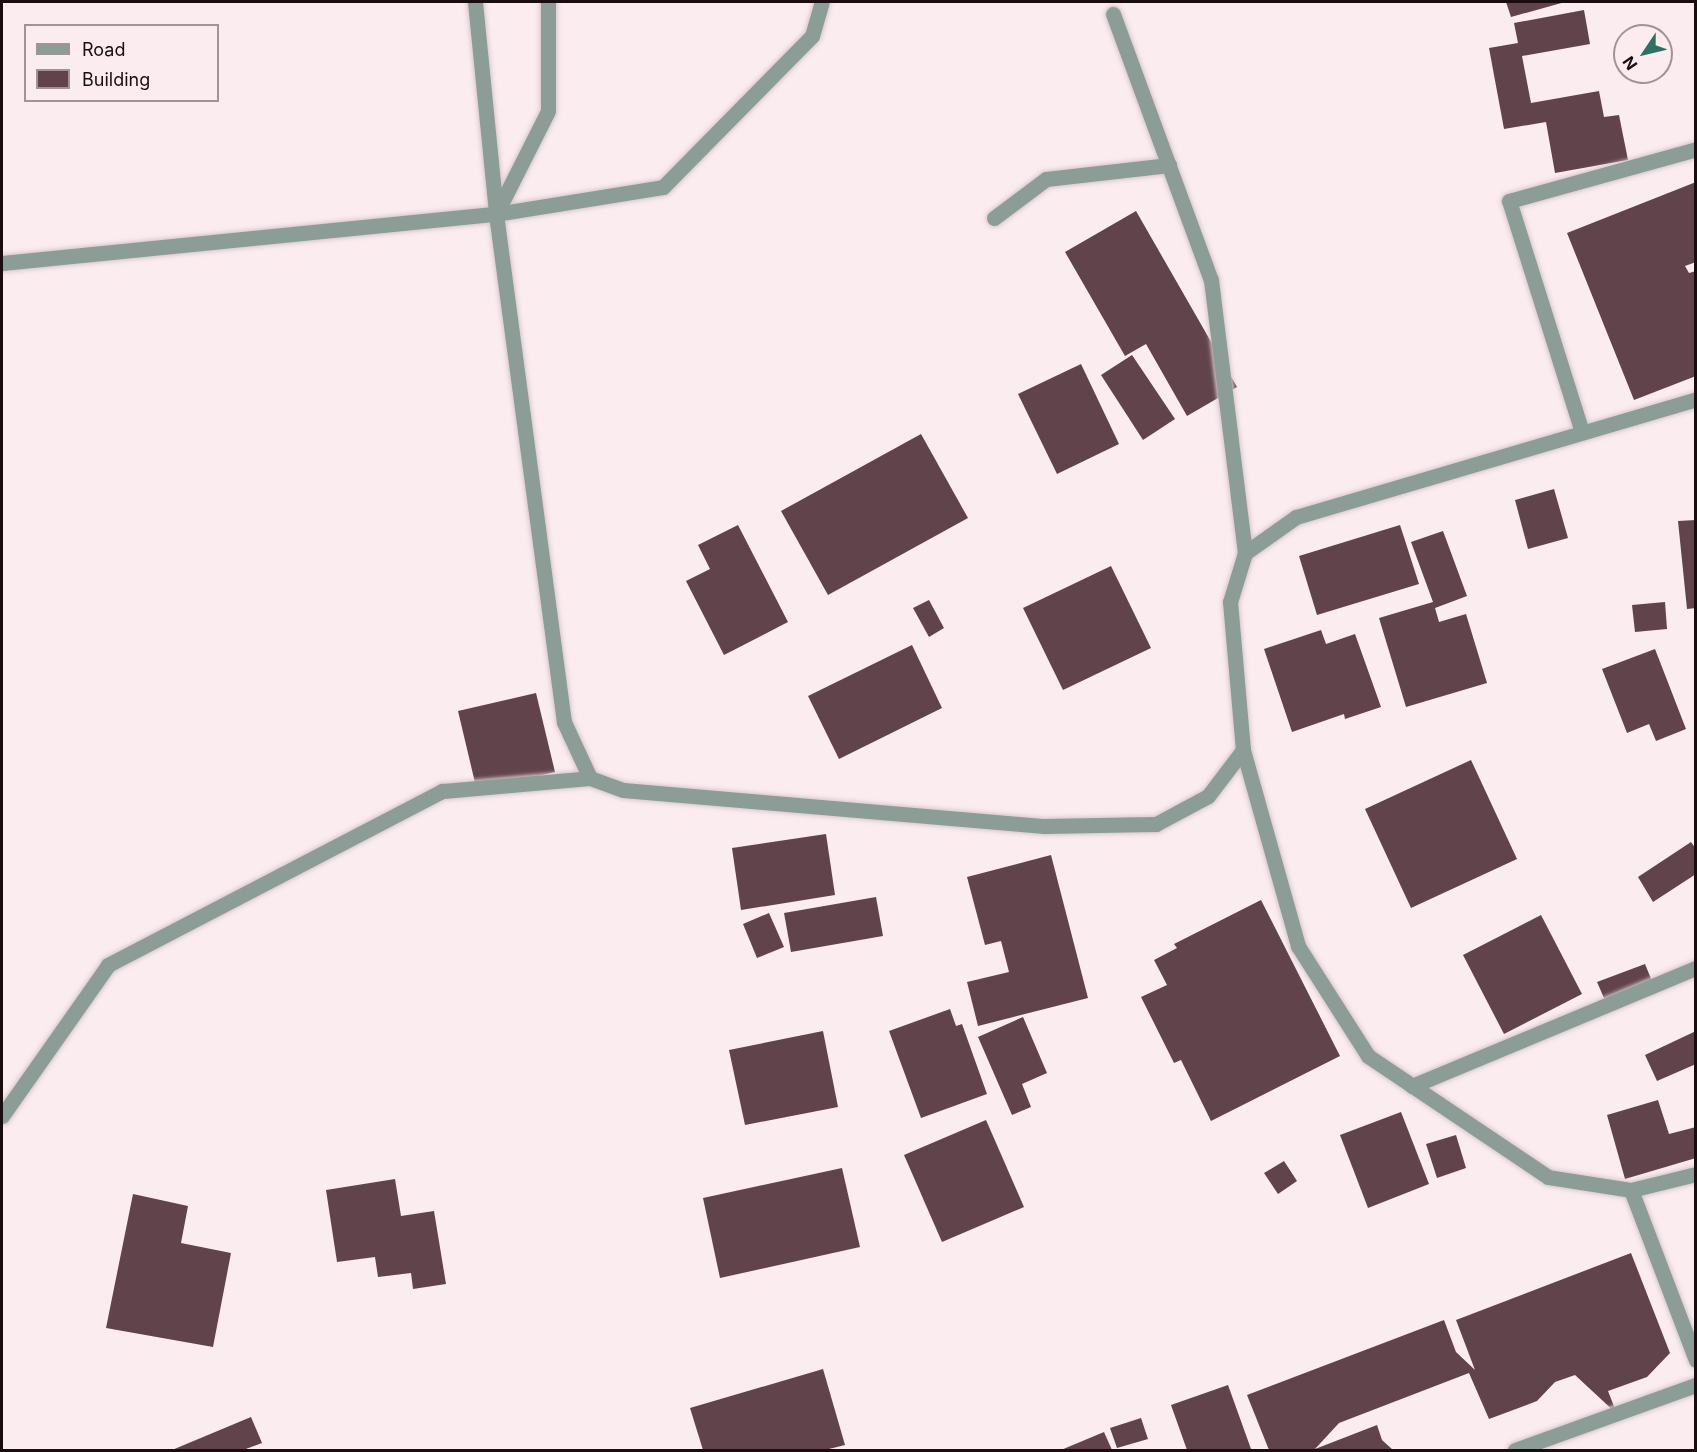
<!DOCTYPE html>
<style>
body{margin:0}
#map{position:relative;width:1697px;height:1452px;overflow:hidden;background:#fbecef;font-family:Inter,sans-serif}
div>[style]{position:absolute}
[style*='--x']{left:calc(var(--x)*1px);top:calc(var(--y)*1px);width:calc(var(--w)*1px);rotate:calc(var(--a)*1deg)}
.building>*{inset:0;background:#61434b}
.roads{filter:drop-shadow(0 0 2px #d7c8cb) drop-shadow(0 0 2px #d7c8cb)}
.minor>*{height:15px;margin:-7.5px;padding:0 7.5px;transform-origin:7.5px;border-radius:7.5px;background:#8c9c97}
span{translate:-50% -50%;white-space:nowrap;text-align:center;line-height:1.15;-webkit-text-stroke:6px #fbecef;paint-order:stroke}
.frame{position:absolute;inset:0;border:3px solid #190d10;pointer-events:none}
.legend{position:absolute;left:24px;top:24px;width:195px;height:78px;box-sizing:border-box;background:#fbecef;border:2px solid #a19396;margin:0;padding:8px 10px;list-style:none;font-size:18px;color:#190d10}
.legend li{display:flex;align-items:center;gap:12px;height:30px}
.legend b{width:30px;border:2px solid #a19396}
.north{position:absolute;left:1613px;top:24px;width:60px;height:60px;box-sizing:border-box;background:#fbecef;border:2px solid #a19396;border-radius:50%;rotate:235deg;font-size:16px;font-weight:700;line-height:24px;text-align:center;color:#190d10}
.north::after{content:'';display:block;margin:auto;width:21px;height:27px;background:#2e7061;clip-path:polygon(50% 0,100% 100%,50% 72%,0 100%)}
</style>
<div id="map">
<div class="building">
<div style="clip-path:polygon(1506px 2px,1565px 2px,1511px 17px)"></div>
<div style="clip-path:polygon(1584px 10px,1590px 44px,1522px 56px,1531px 103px,1599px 91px,1604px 117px,1619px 115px,1628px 160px,1555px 173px,1546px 122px,1504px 129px,1489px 48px,1518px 43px,1514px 23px)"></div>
<div style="clip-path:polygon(1696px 182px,1696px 262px,1685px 266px,1689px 273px,1696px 271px,1696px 376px,1634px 400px,1567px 233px)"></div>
<div style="clip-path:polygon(1136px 211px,1237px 387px,1187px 416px,1146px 344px,1125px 356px,1065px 252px)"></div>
<div style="clip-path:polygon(1132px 355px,1175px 419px,1143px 440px,1101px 375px)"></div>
<div style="clip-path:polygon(1081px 364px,1119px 444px,1057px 474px,1018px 394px)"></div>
<div style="clip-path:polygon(921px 434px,968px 518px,828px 595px,781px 511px)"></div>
<div style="clip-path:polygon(1554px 489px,1568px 538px,1528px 549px,1515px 500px)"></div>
<div style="clip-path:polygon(1696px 520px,1696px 608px,1687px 609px,1678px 521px)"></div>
<div style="clip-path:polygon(738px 525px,788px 622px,724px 655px,686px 581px,710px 569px,698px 545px)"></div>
<div style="clip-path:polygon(1400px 525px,1419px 584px,1317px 615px,1299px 556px)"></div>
<div style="clip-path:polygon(1443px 531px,1467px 596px,1435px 608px,1439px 622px,1466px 614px,1487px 683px,1406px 707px,1379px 618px,1433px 602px,1411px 542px)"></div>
<div style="clip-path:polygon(1111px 566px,1151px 648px,1063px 690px,1023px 608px)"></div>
<div style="clip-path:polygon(929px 600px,944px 628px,929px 637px,913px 608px)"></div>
<div style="clip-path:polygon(1665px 602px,1667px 629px,1635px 632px,1632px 605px)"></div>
<div style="clip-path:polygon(1321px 630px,1326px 644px,1355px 634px,1381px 707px,1345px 719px,1344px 714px,1292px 732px,1264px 649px)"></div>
<div style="clip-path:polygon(912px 645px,942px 708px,839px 759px,808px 696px)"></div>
<div style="clip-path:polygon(1655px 649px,1686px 729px,1656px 741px,1649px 724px,1627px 733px,1602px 669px)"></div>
<div style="clip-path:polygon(536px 693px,555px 772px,477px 791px,458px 711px)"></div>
<div style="clip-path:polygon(1471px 760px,1517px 859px,1411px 908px,1365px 809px)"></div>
<div style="clip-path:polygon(826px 834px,835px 895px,741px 910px,732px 848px)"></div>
<div style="clip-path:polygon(1691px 842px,1696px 849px,1696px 874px,1653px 902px,1638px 877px)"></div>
<div style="clip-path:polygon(1051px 855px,1088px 998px,978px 1026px,967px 982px,1009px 972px,1001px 941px,985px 945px,967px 877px)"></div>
<div style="clip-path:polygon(876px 897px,883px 936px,791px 952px,784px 913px)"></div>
<div style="clip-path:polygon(1261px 900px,1340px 1056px,1211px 1121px,1181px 1060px,1174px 1063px,1141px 997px,1167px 985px,1154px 960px,1177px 948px,1174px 944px)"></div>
<div style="clip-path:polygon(769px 913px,784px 947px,757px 958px,743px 924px)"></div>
<div style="clip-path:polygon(1541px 915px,1582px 994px,1504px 1034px,1463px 955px)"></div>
<div style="clip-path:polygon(1645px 964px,1654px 986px,1607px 1005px,1597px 982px)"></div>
<div style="clip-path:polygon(950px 1009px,956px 1026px,962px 1024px,987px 1094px,921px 1118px,889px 1031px)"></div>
<div style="clip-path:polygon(1023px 1017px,1047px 1073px,1022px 1084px,1031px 1107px,1012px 1115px,978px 1037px)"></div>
<div style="clip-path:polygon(823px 1031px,838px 1107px,745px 1125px,729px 1050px)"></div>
<div style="clip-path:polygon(1696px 1031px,1696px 1064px,1657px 1081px,1645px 1055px)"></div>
<div style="clip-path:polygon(1658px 1100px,1669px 1134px,1696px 1127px,1696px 1158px,1625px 1179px,1607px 1115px)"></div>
<div style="clip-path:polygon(1401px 1112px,1429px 1184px,1368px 1208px,1340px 1135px)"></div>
<div style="clip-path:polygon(986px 1120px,1024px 1207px,942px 1242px,904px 1155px)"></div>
<div style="clip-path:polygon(1456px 1135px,1466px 1168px,1437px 1178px,1426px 1144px)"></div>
<div style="clip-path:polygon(1284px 1161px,1297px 1181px,1278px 1194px,1264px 1173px)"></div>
<div style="clip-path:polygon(842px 1168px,860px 1247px,720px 1278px,703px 1198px)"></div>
<div style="clip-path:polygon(395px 1179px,401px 1216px,434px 1211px,446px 1284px,413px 1289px,411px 1273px,378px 1277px,375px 1257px,337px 1262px,326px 1190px)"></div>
<div style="clip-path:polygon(133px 1194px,188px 1206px,181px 1243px,231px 1253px,213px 1347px,106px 1328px)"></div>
<div style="clip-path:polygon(1631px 1253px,1670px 1353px,1647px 1377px,1608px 1391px,1617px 1414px,1575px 1375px,1555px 1382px,1537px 1401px,1489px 1419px,1469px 1373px,1339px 1423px,1315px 1449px,1377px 1425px,1382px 1440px,1393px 1450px,1269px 1450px,1247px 1395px,1444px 1320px,1456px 1352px,1475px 1370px,1456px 1320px)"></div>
<div style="clip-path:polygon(823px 1369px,845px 1445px,825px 1450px,703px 1450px,690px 1408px)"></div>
<div style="clip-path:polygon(1228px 1385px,1251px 1449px,1187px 1450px,1171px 1405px)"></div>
<div style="clip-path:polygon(251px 1417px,262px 1443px,243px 1450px,172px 1450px)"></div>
<div style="clip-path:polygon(1141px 1418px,1148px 1439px,1117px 1448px,1110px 1428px)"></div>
<div style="clip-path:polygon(1104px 1432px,1112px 1450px,1061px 1450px)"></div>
</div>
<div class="roads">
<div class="minor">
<div style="--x:475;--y:2;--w:213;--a:84.3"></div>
<div style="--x:496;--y:214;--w:513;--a:82.38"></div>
<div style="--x:564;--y:722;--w:62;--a:65.1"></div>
<div style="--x:590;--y:778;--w:35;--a:20"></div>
<div style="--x:623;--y:790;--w:423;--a:4.9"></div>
<div style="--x:1044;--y:826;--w:112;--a:-1"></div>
<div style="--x:1156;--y:824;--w:59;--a:-28.3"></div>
<div style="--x:1208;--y:796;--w:58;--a:-52.7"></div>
<div style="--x:1243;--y:750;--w:149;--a:-95"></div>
<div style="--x:1230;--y:602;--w:51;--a:-73"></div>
<div style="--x:1245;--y:553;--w:62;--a:-35.2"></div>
<div style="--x:1296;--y:517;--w:417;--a:-16.4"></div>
<div style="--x:1113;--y:14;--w:283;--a:69.8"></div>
<div style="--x:1211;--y:280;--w:275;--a:82.9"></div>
<div style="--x:496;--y:214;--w:115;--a:-63.2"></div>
<div style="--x:548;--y:111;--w:109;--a:-90"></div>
<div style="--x:994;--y:218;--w:65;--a:-36.9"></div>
<div style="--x:1046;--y:179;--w:124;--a:-6.5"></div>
<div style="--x:2;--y:263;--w:496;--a:-5.7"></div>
<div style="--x:496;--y:214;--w:169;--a:-9.2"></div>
<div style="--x:663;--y:187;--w:212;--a:-45.4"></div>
<div style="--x:812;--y:36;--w:35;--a:-74"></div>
<div style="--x:1582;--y:432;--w:242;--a:-107.5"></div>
<div style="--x:1509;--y:201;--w:194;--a:-15.5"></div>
<div style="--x:1243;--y:750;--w:204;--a:74.3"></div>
<div style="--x:1298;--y:946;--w:130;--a:57.5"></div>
<div style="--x:1368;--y:1056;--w:217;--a:33.9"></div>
<div style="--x:1548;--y:1177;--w:84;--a:8.9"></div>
<div style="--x:1631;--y:1190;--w:182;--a:69.1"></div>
<div style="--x:1412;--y:1086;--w:308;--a:-22.6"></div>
<div style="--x:2;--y:1116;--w:184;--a:-54.9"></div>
<div style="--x:108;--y:965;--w:377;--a:-27.5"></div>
<div style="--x:442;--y:791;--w:149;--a:-5"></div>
<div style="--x:1631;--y:1190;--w:67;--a:-13.8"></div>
<div style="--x:1515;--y:1450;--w:192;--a:-19.8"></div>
</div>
</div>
<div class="frame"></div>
<ul class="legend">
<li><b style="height:8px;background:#8c9c97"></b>Road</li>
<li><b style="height:16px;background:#61434b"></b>Building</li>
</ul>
<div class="north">N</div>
</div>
